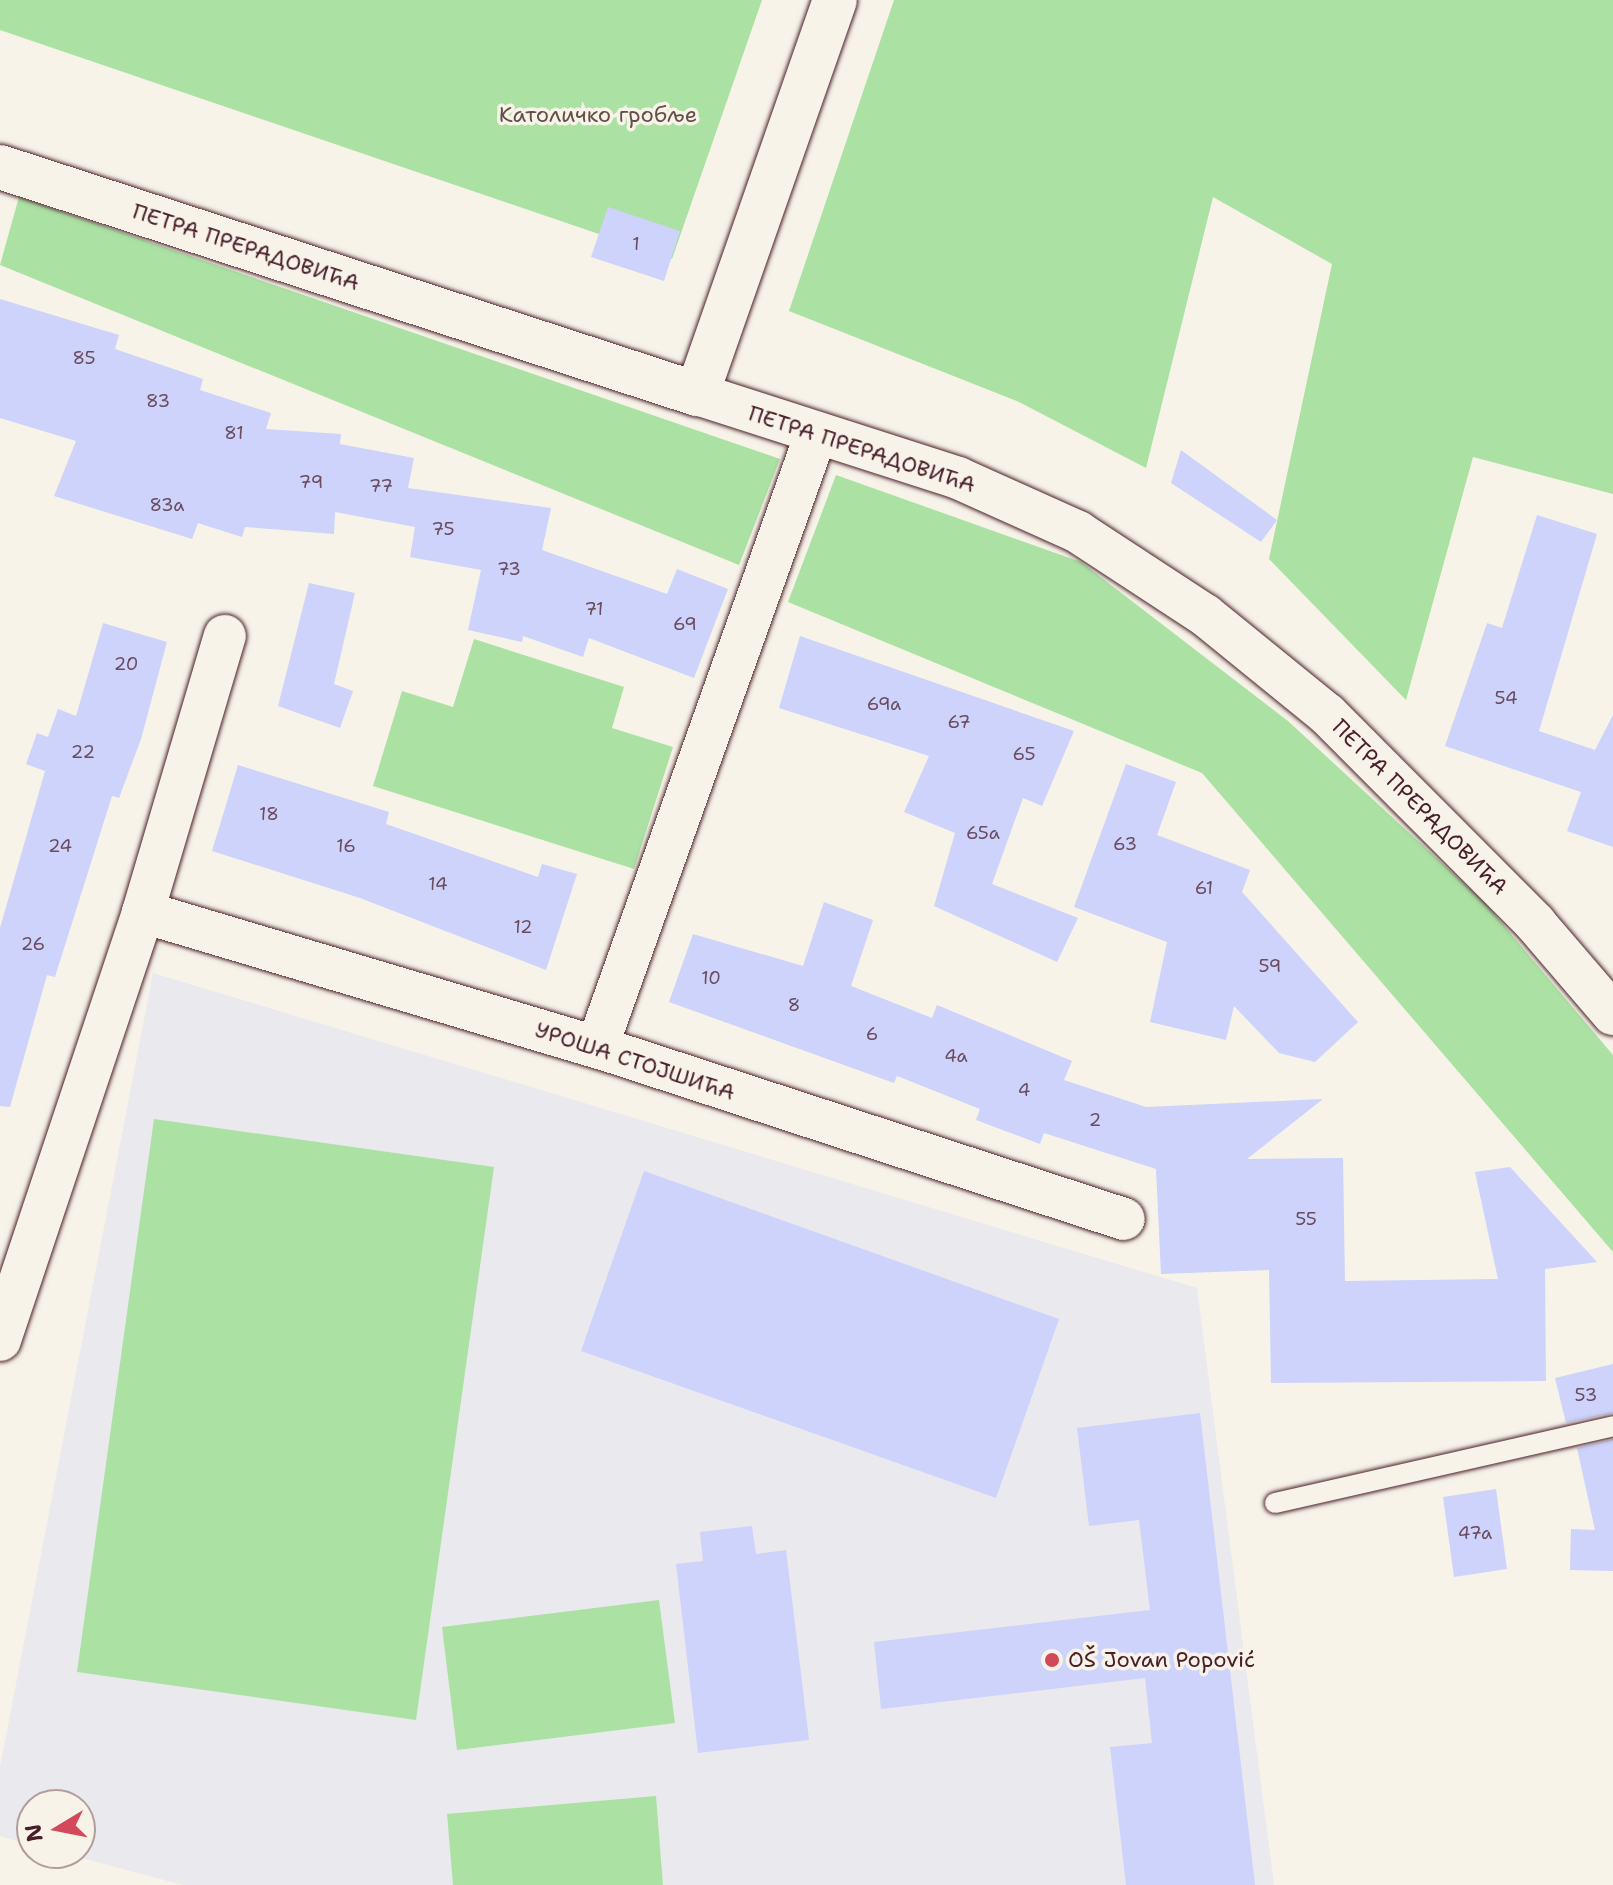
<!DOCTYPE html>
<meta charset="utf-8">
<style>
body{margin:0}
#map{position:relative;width:1613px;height:1885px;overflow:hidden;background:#f7f3e8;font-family:"Shantell Sans",sans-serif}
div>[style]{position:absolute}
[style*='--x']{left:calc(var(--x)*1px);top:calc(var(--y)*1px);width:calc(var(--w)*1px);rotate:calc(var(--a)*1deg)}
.built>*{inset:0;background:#eae9ee}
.green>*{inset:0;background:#abe1a3}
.building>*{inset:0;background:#cdd3fb}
.roads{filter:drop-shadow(0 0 2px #4a1f2b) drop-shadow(0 0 2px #4a1f2b)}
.lane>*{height:20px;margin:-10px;padding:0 10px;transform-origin:10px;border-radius:10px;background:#f7f3e8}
.street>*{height:42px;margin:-21px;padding:0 21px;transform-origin:21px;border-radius:21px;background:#f7f3e8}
.secondary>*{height:44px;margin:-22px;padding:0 22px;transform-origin:22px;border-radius:22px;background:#f7f3e8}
.dots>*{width:22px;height:22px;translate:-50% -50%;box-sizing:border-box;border:4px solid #f7f3e8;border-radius:50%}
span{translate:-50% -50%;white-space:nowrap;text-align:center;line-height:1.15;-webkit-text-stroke:7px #f7f3e8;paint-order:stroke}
.number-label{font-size:18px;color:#6b4c5f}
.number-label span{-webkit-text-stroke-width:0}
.park-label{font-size:22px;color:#625049}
.street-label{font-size:22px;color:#4a1f2b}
.poi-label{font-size:22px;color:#4a1f2b}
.left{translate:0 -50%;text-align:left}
.north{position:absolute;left:16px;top:1789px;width:80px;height:80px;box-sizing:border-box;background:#f7f3e8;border:2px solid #b29e9c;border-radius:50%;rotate:260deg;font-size:22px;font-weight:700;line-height:32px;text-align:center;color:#4a1f2b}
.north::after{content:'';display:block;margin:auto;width:28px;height:36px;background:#d1495b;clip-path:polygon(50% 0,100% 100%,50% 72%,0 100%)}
</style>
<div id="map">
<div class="built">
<div style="clip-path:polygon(153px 973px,1197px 1288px,1274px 1885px,183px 1885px,63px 1853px,80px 1853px,80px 1805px,32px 1805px,32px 1845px,0 1836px,0 1767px)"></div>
</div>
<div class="green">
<div style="clip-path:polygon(0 0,762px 0,672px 259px,0 30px)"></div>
<div style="clip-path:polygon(894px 0,1613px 0,1613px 494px,1473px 457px,1406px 700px,1269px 559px,1332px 264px,1213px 197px,1146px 468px,1019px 402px,789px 311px)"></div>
<div style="clip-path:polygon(19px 197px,780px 459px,739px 565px,0 265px)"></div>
<div style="clip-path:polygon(836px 475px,1081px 562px,1288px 721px,1484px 902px,1613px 1055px,1613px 1252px,1202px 773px,788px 602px)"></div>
<div style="clip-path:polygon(474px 639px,624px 687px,612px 728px,673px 747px,634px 869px,373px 786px,402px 691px,453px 707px)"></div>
<div style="clip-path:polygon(154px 1119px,494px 1167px,416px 1720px,77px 1672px)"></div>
<div style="clip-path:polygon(659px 1600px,675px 1723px,457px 1750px,442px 1627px)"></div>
<div style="clip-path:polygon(656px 1796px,663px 1885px,453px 1885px,447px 1814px)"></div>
</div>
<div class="building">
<div style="clip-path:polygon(608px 207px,680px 231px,664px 281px,591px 257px)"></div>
<div style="clip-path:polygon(0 299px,119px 335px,115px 349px,203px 379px,200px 390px,271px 413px,266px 429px,341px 434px,340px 444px,414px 458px,408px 488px,551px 508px,542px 550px,667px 594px,677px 569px,728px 589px,694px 678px,589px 638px,583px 657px,523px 636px,522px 642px,468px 630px,481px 570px,410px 557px,415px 527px,335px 512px,334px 534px,245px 527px,242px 537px,198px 523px,192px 539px,54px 496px,76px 441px,0 418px)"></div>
<div style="clip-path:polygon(1181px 450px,1277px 520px,1261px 542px,1171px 483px)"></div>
<div style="clip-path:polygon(1537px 515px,1597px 534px,1539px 731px,1595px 750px,1613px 715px,1613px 847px,1567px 831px,1581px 792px,1445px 746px,1487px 623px,1502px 628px)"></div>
<div style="clip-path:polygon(309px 583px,355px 593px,334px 684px,353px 691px,340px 728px,278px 706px)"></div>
<div style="clip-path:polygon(103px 623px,167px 642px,141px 739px,119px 798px,112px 796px,55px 977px,47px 975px,10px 1107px,0 1106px,0 928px,45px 771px,26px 764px,37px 733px,48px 737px,58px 709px,76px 716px)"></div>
<div style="clip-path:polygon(800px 636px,1074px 731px,1042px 806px,1023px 798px,992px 884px,1078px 918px,1057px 962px,934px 906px,955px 833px,904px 812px,929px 756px,779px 708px)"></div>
<div style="clip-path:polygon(1126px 764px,1176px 782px,1157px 835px,1250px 870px,1242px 892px,1358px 1022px,1315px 1062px,1279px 1053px,1234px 1006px,1226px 1040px,1150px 1022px,1167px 942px,1074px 907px)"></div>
<div style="clip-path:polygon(238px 765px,389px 812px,386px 824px,538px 877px,542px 864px,577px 874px,546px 970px,360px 898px,212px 851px)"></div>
<div style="clip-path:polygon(824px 902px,873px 920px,851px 986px,932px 1018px,937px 1005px,1072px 1061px,1064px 1080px,1146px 1107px,1323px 1099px,1247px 1159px,1343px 1158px,1345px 1281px,1498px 1279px,1475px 1172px,1510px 1167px,1597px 1262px,1545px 1269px,1546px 1381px,1271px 1383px,1269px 1270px,1161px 1274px,1156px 1169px,1044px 1133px,1040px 1144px,976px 1120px,980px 1109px,897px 1076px,894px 1083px,669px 1002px,693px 934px,803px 966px)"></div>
<div style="clip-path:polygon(644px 1171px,1059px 1319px,996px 1498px,581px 1351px)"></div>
<div style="clip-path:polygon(1613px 1364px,1613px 1413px,1566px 1423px,1555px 1378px)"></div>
<div style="clip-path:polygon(1200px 1413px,1255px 1885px,1126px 1885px,1110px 1747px,1152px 1743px,1145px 1678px,881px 1709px,874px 1642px,1150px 1610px,1139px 1520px,1089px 1526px,1077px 1428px)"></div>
<div style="clip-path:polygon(1613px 1439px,1613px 1571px,1570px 1570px,1571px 1529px,1595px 1530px,1577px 1448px)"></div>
<div style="clip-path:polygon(1496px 1489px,1507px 1569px,1454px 1577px,1443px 1497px)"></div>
<div style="clip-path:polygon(752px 1526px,756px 1554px,786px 1550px,809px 1740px,698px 1753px,676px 1564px,703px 1561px,700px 1532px)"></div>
</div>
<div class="roads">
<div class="lane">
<div style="--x:1275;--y:1503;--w:347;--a:-12.8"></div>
</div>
<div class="street">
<div style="--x:697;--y:394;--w:274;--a:17.8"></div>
<div style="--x:958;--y:478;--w:132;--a:24.2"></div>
<div style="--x:1078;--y:532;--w:152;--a:33.2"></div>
<div style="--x:1205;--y:615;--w:157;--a:39.1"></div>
<div style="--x:1327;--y:714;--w:295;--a:45.1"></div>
<div style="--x:1535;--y:923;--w:120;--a:49.4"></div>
<div style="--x:143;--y:912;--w:288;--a:-73.5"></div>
<div style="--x:597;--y:1047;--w:651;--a:-70.34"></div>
<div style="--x:0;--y:1340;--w:451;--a:-71.5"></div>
<div style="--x:143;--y:912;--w:474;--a:16.6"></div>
<div style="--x:597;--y:1047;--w:554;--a:18.08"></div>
</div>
<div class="secondary">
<div style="--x:0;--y:167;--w:733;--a:18.04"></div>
<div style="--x:697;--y:394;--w:417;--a:-70.7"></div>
</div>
</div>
<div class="dots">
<div style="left:1052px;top:1660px;background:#d1495b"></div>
</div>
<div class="number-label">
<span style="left:636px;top:244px">1</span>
<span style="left:84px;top:358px">85</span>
<span style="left:158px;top:401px">83</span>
<span style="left:234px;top:433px">81</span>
<span style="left:311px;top:482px">79</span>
<span style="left:381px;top:486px">77</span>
<span style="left:167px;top:505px">83a</span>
<span style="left:443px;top:529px">75</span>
<span style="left:509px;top:569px">73</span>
<span style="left:594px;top:609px">71</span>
<span style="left:685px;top:624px">69</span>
<span style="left:126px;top:664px">20</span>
<span style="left:1506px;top:698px">54</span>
<span style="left:884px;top:704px">69a</span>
<span style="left:959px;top:722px">67</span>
<span style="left:83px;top:752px">22</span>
<span style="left:1024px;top:754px">65</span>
<span style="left:269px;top:814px">18</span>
<span style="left:983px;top:833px">65a</span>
<span style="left:1125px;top:844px">63</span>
<span style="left:60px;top:846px">24</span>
<span style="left:346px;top:846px">16</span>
<span style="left:438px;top:884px">14</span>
<span style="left:1204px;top:888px">61</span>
<span style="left:523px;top:927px">12</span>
<span style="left:33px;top:944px">26</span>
<span style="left:1270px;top:966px">59</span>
<span style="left:711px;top:978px">10</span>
<span style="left:794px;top:1005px">8</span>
<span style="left:872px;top:1034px">6</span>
<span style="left:956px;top:1056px">4a</span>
<span style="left:1024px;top:1090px">4</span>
<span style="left:1095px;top:1120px">2</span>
<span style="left:1306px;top:1219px">55</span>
<span style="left:1586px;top:1395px">53</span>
<span style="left:1475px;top:1533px">47a</span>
</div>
<div class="park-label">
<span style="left:598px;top:115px">Католичко гробље</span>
</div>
<div class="street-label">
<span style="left:246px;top:247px;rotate:18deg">ПЕТРА ПРЕРАДОВИЋА</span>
<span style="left:862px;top:449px;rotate:18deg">ПЕТРА ПРЕРАДОВИЋА</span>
<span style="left:1420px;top:807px;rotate:45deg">ПЕТРА ПРЕРАДОВИЋА</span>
<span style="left:635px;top:1061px;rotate:18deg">УРОША СТОЈШИЋА</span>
</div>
<div class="poi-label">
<span class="left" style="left:1068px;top:1660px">OŠ Jovan Popović</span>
</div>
<div class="north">N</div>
</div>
